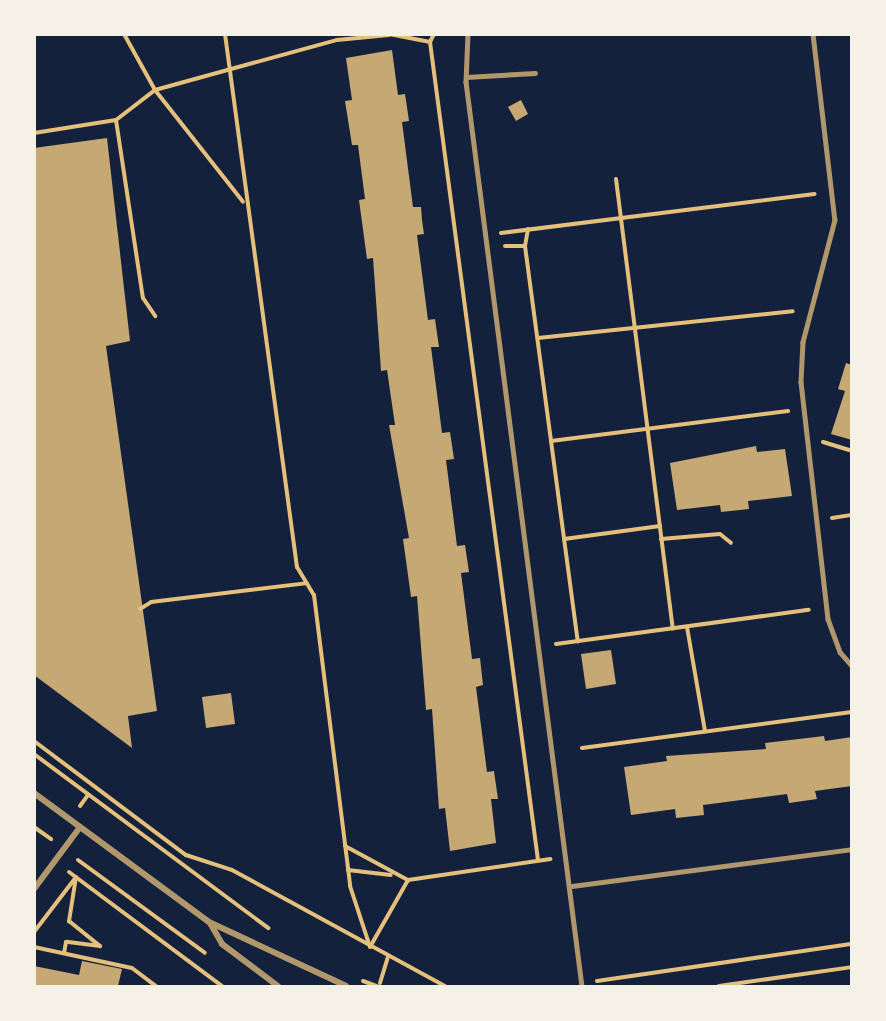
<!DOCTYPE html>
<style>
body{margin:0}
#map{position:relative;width:886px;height:1021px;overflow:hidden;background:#14213d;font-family:Mulish,sans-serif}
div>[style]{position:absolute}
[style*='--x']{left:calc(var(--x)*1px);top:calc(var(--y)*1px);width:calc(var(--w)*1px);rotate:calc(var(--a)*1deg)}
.building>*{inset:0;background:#c6a872}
.path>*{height:4px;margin:-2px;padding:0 2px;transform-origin:2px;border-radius:2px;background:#e5c07b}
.service>*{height:4.5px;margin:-2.25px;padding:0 2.25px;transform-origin:2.25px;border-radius:2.25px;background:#b1986c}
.minor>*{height:6px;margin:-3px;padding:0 3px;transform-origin:3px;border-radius:3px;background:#b1986c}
span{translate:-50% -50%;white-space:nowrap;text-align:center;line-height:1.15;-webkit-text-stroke:4.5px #f6f1e7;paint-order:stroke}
.frame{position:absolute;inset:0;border:36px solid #f6f1e7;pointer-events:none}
</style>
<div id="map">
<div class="building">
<div style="clip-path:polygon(392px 50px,398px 95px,405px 94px,407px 107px,409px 121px,402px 122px,413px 207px,421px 207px,422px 220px,424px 234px,417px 235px,428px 320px,435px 319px,439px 347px,431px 347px,442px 433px,450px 432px,454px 459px,446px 460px,457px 546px,465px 545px,469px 572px,461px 573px,472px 659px,480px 658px,483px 685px,476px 687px,487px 772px,494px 771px,498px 799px,491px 799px,496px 843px,450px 851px,445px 808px,439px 809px,432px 709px,426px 710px,417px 596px,411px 597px,403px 539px,409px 538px,389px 425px,395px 425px,387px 370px,381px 371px,373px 258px,367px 259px,359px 200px,365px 199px,358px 145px,352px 145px,345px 101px,352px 100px,346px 58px)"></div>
<div style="clip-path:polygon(521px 100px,528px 114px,516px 121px,508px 107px)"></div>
<div style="clip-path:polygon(107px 138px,130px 341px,106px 346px,157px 711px,128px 716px,132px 748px,34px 675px,34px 148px)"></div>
<div style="clip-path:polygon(846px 363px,852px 365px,852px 440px,831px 434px,845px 391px,838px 389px)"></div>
<div style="clip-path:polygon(756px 446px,757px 452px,785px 449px,792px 496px,748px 501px,749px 509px,721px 512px,720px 505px,677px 510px,670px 463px)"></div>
<div style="clip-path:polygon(611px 650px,616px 684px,586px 689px,581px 654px)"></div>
<div style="clip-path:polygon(231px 693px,235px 724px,206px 728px,202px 697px)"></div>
<div style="clip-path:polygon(824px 736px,825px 741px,852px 737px,852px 786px,815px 791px,817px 799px,789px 803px,787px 794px,703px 805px,704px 815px,676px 818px,675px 809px,631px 815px,624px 767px,667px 761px,666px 756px,766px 749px,765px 743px)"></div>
<div style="clip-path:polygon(82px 961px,122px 969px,118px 986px,34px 986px,34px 966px,79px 975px)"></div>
</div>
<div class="path">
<div style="--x:124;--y:34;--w:64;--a:61"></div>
<div style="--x:155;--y:90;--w:142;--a:51.8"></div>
<div style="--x:225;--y:34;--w:538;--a:82.31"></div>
<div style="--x:297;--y:567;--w:33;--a:59"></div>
<div style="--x:314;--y:595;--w:293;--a:82.9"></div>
<div style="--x:350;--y:886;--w:64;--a:71.8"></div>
<div style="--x:389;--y:34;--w:42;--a:11"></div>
<div style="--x:434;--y:34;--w:9;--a:117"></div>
<div style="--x:430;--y:42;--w:825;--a:82.48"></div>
<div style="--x:116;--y:120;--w:180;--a:81.4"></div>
<div style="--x:143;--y:298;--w:22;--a:56"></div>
<div style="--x:34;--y:133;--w:83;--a:-9"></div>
<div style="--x:116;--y:120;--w:49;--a:-37.6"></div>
<div style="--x:155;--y:90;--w:189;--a:-15.4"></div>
<div style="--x:337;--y:40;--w:52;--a:-5.5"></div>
<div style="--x:616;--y:179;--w:453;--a:82.8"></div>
<div style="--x:528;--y:229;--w:17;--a:100"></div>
<div style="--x:525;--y:246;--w:399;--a:82.4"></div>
<div style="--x:501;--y:233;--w:316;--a:-7.1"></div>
<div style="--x:505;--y:246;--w:20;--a:0"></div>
<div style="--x:538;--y:338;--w:256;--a:-6"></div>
<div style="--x:551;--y:441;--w:239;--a:-7.2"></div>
<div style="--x:823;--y:442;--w:30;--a:17"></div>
<div style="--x:832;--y:518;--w:20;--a:-9"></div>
<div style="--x:564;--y:539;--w:97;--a:-7.7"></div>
<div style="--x:661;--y:539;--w:59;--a:-4.8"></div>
<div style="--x:720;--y:534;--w:14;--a:39"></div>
<div style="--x:140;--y:609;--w:13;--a:-32"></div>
<div style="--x:151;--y:602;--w:157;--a:-6.9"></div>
<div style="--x:687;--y:627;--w:106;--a:80.2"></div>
<div style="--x:556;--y:644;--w:255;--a:-7.7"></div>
<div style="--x:34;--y:741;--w:190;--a:36.9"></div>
<div style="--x:186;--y:855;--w:48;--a:18.1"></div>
<div style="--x:232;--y:870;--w:243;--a:28.6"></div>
<div style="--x:582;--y:748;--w:272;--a:-7.6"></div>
<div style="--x:34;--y:754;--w:292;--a:36.6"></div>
<div style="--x:80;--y:806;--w:14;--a:-54"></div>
<div style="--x:34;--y:827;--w:21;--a:35"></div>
<div style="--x:345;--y:846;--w:72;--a:28.4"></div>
<div style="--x:78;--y:860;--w:157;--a:36.2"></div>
<div style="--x:348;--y:870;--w:43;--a:6.6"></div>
<div style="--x:69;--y:872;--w:191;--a:36.7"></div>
<div style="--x:34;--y:932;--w:69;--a:-52.6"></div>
<div style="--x:76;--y:877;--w:45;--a:99"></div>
<div style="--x:69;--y:921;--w:40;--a:39"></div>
<div style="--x:100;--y:946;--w:34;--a:-173"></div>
<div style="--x:66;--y:942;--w:11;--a:100"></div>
<div style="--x:34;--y:947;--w:100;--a:12.1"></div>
<div style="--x:132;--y:968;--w:30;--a:37"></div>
<div style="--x:370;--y:947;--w:77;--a:-60.4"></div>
<div style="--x:408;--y:880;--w:144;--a:-8.4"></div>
<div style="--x:363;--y:981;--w:15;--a:20"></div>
<div style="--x:597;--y:981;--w:258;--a:-8.3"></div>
<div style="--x:380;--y:983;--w:27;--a:-73"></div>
<div style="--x:719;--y:986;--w:134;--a:-8.1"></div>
</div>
<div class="service">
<div style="--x:468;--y:34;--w:48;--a:92.4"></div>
<div style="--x:466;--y:82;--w:911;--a:82.69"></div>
<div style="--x:813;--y:34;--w:187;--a:83.3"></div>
<div style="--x:835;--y:220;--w:126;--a:104.7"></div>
<div style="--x:803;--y:342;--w:40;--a:92.9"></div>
<div style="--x:801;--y:382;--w:239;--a:83.5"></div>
<div style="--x:828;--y:619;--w:35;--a:70"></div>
<div style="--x:840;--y:652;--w:18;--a:49"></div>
<div style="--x:466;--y:77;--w:69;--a:-3.3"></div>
<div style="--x:572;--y:886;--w:282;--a:-7.5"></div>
</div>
<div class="minor">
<div style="--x:34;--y:793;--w:217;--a:36.4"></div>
<div style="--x:209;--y:922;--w:151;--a:25"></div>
<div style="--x:34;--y:889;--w:77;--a:-53.4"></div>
<div style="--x:210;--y:923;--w:24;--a:60"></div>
<div style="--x:222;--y:944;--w:70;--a:36.9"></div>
</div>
<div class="frame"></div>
</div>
